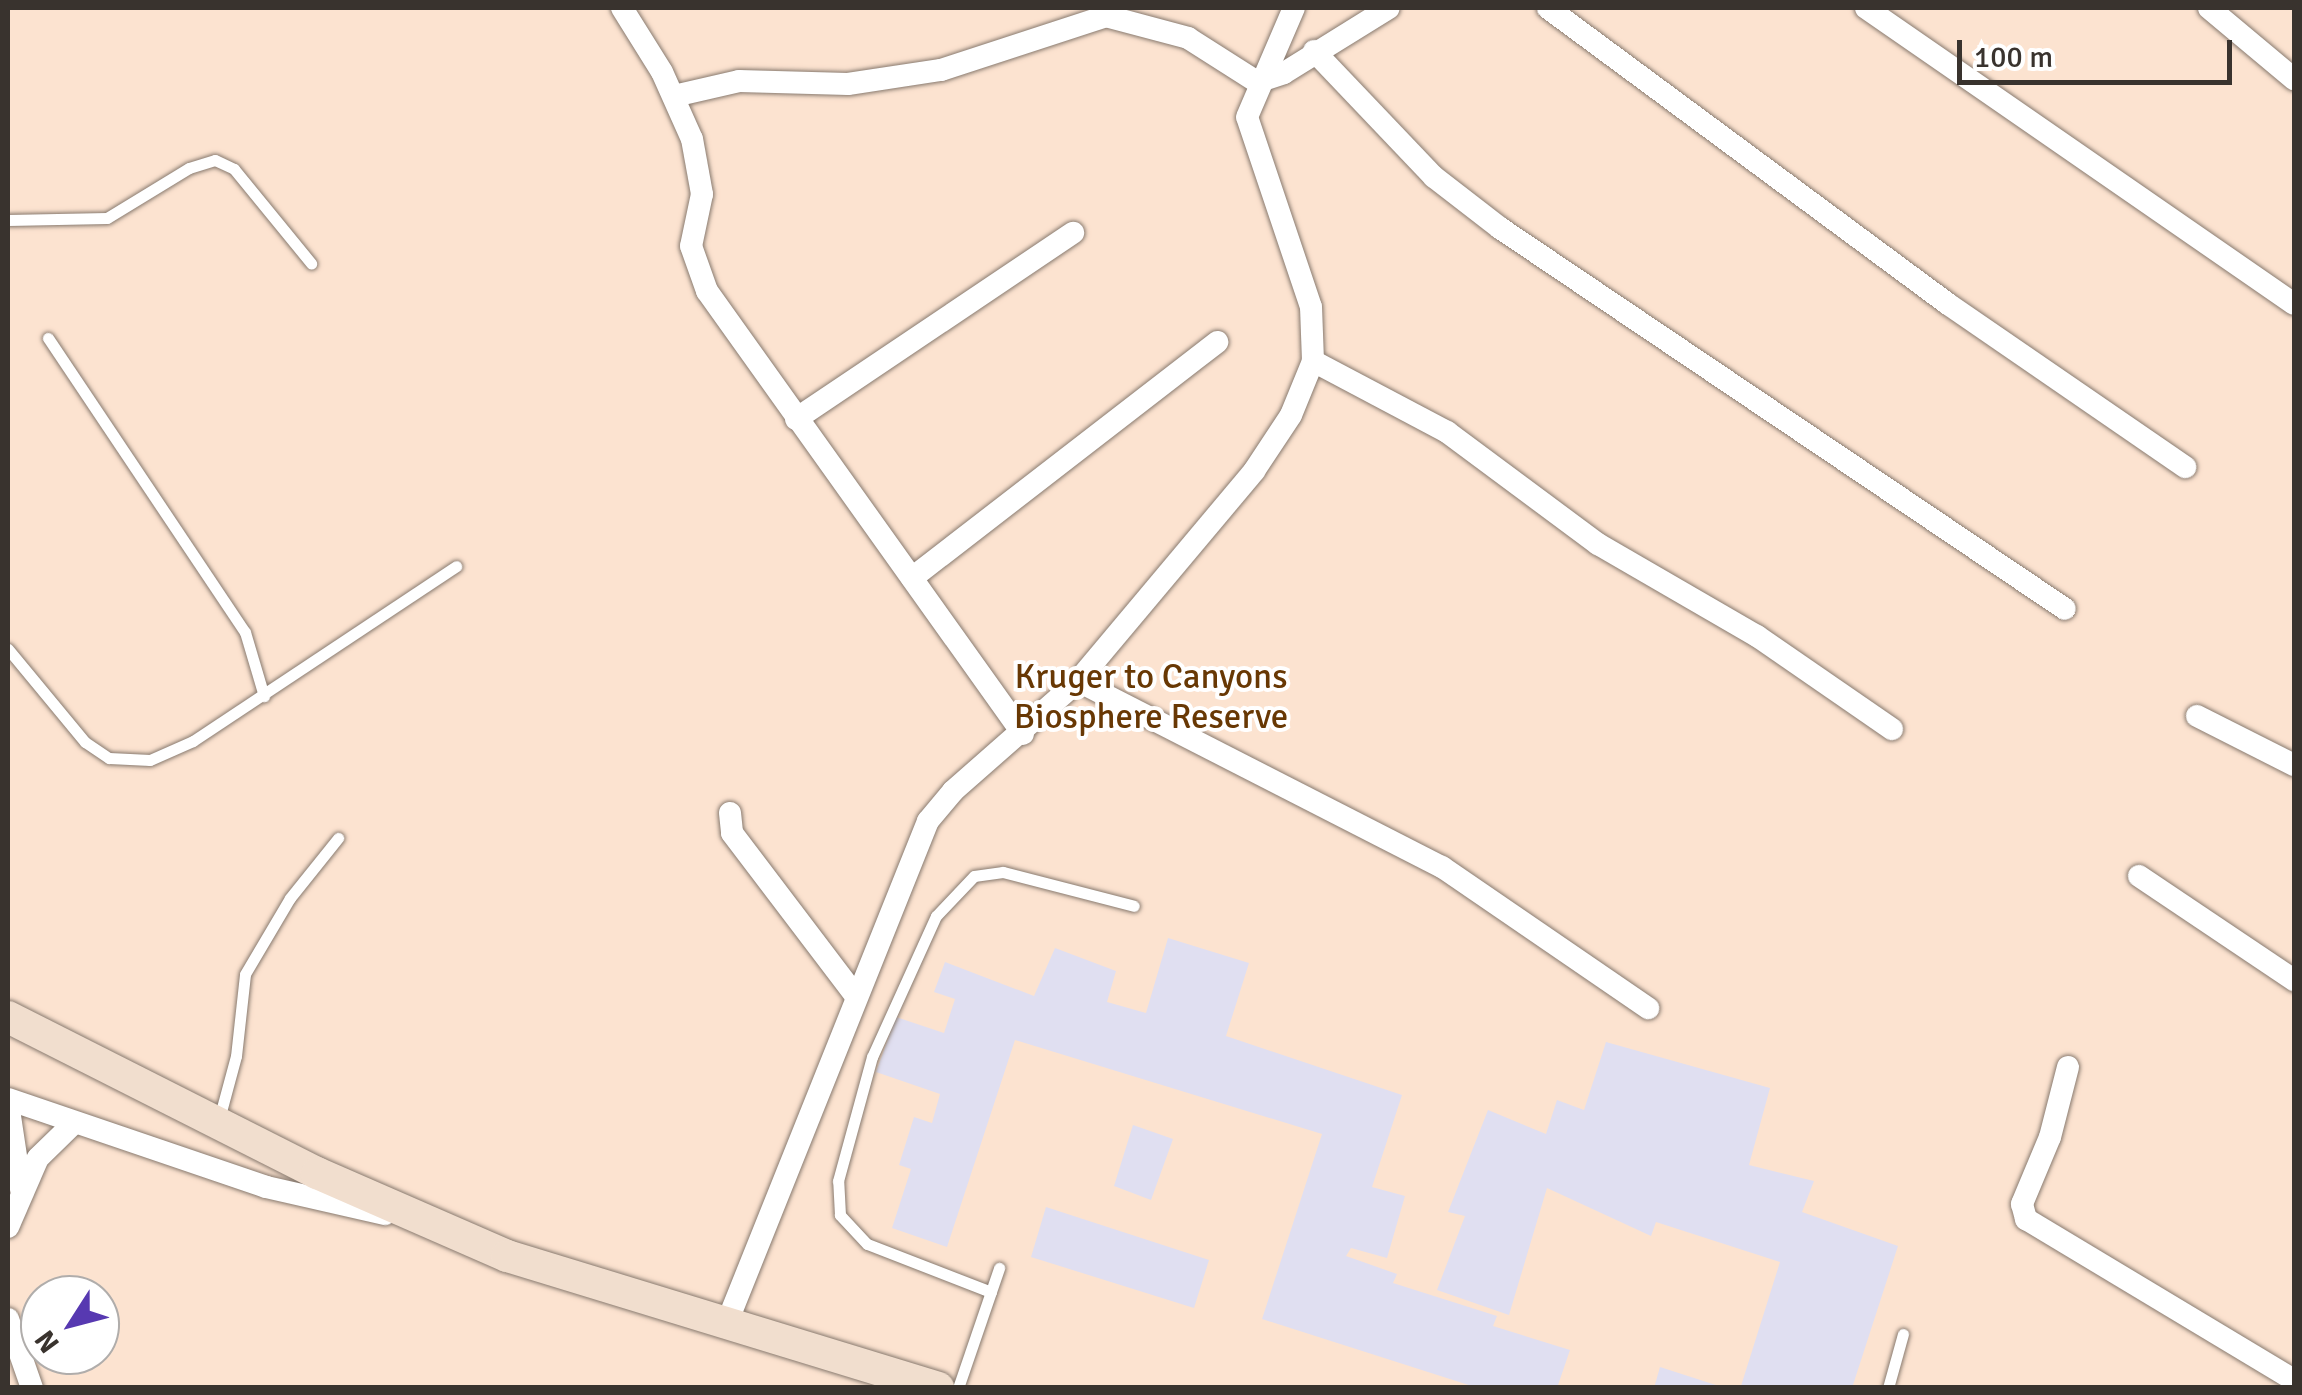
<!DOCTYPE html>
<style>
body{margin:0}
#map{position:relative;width:2302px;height:1395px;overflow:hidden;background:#fff5ee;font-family:Signika,sans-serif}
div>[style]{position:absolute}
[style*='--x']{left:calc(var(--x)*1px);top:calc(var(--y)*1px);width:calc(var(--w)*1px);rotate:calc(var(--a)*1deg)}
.green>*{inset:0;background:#fce3d0}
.building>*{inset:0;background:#e0dff1}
.roads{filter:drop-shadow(0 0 2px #887a6f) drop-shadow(0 0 2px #887a6f)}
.lane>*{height:11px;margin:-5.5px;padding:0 5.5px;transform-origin:5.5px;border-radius:5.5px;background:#fff}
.street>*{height:22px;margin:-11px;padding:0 11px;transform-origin:11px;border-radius:11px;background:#fff}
.secondary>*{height:32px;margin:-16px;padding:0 16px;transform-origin:16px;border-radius:16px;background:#f1dece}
span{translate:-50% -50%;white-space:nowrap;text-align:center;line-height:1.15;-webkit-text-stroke:8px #fff;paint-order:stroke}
.park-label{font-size:35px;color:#683804}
.frame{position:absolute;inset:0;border:10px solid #39332e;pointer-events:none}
.north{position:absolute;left:20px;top:1275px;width:100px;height:100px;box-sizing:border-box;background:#fff;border:2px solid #b0adab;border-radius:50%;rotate:234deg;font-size:28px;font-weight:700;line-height:40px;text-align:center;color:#39332e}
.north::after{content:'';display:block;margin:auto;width:35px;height:45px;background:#5739b1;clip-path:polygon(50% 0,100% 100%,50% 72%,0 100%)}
.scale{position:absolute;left:1957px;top:40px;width:275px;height:45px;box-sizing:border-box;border:5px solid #39332e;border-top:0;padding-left:12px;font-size:30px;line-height:35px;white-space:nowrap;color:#39332e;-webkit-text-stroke:8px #fff;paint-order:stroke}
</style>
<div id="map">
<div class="green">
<div style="clip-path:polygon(evenodd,8px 8px,2294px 8px,2294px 1387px,8px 1388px,8px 8px,40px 1295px,100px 1295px,100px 1355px,40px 1355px,40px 1295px)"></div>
</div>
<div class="building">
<div style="clip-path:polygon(1168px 938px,1249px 963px,1226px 1036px,1402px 1095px,1372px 1187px,1405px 1196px,1387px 1258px,1351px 1248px,1346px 1256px,1397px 1274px,1393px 1283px,1497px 1316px,1493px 1326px,1570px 1350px,1557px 1388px,1478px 1388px,1262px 1319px,1322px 1134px,1015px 1040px,947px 1247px,892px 1228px,911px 1169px,899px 1165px,914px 1117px,932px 1123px,940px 1094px,876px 1072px,896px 1017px,944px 1033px,955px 999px,934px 992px,945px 962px,1034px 996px,1055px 948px,1116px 971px,1107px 1002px,1146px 1013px)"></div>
<div style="clip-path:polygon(1606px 1042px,1770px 1088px,1749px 1165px,1814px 1181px,1802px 1212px,1898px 1246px,1852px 1388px,1741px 1386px,1780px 1262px,1656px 1222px,1651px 1236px,1547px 1188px,1509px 1315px,1437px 1290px,1465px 1216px,1448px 1212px,1488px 1110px,1546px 1134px,1557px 1100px,1584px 1110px)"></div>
<div style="clip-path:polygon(1133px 1125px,1173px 1139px,1151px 1200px,1114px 1186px)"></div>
<div style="clip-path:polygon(1046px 1207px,1209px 1260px,1194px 1308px,1031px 1257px)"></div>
<div style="clip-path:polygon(1660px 1367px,1722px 1387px,1722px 1388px,1654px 1388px)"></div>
</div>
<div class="roads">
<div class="lane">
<div style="--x:8;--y:220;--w:99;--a:-1.2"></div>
<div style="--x:107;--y:218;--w:96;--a:-31.4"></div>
<div style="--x:189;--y:168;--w:27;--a:-17"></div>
<div style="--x:215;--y:160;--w:21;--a:25"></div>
<div style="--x:234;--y:169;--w:122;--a:50.7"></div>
<div style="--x:48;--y:338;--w:354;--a:56.2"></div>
<div style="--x:245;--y:632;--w:67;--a:73.5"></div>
<div style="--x:8;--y:649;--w:121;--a:50.4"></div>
<div style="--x:85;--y:742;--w:29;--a:34"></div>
<div style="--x:109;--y:758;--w:41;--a:2.8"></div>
<div style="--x:150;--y:760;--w:47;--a:-23.8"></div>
<div style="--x:193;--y:741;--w:316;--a:-33.6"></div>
<div style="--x:219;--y:1119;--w:65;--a:-74.9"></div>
<div style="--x:236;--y:1056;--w:82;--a:-83.7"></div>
<div style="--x:245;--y:974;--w:88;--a:-59.4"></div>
<div style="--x:290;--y:898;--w:77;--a:-51.3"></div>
<div style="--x:991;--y:1292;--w:133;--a:-158.8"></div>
<div style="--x:867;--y:1244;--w:40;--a:-133"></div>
<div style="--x:840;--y:1215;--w:34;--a:-93"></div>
<div style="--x:838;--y:1181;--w:129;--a:-74.7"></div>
<div style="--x:872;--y:1057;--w:155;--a:-65.6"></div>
<div style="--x:936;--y:916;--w:55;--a:-46.5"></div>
<div style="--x:974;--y:876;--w:29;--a:-8"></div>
<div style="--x:1003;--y:872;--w:135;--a:14.5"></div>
<div style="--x:958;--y:1388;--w:127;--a:-71.1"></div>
<div style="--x:1888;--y:1388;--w:56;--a:-74.5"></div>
</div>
<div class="street">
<div style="--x:622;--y:8;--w:75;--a:58"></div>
<div style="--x:662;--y:72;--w:73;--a:65.9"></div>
<div style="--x:692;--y:139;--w:56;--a:79.7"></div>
<div style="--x:702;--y:194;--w:53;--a:101.9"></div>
<div style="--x:691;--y:246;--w:48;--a:70.4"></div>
<div style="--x:707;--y:291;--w:544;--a:54.5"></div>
<div style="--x:1548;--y:8;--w:498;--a:36.5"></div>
<div style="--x:1948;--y:304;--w:288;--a:34.5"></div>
<div style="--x:1866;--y:8;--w:520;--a:34.67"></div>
<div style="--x:2209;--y:8;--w:111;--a:39.9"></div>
<div style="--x:1314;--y:51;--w:174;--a:46.4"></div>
<div style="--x:1434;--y:177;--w:83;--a:37.7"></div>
<div style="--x:1500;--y:228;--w:681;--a:33.99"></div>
<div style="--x:674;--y:96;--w:67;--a:-13"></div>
<div style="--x:739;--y:81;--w:109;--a:1.6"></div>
<div style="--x:848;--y:84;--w:94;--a:-8.6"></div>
<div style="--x:941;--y:70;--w:174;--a:-18.1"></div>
<div style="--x:1106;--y:16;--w:85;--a:15"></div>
<div style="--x:1188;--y:38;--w:82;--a:32.5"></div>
<div style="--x:1257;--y:82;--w:28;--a:-18"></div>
<div style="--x:1284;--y:73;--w:123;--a:-31.8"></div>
<div style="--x:1313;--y:361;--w:152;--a:27.9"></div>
<div style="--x:1447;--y:432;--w:188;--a:36.6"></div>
<div style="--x:1598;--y:544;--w:184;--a:30.1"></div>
<div style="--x:1757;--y:636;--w:164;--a:34.6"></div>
<div style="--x:796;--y:419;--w:334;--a:-33.9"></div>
<div style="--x:912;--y:578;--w:386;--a:-37.7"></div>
<div style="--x:1078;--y:681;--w:409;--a:27.1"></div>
<div style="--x:1442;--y:867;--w:250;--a:34.4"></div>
<div style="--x:2197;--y:716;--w:109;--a:26.8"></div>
<div style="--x:730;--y:813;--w:20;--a:84"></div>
<div style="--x:732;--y:833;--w:202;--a:52.8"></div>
<div style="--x:2139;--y:876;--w:187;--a:33.9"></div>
<div style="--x:2068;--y:1067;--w:72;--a:104.4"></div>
<div style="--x:2050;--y:1137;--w:73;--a:112.7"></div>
<div style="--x:2022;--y:1204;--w:16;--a:75"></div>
<div style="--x:2026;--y:1219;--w:313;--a:31"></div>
<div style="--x:8;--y:1099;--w:273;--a:18.8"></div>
<div style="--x:266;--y:1187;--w:122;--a:12.8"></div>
<div style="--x:8;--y:1103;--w:87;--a:81.4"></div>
<div style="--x:8;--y:1227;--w:75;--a:-66.5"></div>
<div style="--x:38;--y:1158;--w:50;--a:-44.2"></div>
<div style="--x:8;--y:1319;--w:73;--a:70.8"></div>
<div style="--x:726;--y:1325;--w:543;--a:-68.16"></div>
<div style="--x:928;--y:821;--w:39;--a:-50"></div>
<div style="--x:953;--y:791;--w:167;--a:-41.3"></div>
<div style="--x:1078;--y:681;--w:274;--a:-50"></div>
<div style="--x:1254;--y:471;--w:67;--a:-56.5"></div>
<div style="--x:1291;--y:415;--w:58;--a:-67.8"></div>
<div style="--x:1313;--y:361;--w:54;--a:-92.1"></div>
<div style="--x:1311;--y:307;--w:200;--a:-108.6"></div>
<div style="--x:1247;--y:117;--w:119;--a:-66.7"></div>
</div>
<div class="secondary">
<div style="--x:8;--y:1017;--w:346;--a:26.8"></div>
<div style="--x:317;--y:1173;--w:207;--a:23.6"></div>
<div style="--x:507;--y:1256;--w:451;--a:17"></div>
</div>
</div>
<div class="park-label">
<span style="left:1151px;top:697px">Kruger to Canyons<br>Biosphere Reserve</span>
</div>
<div class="frame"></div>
<div class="north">N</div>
<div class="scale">100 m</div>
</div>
